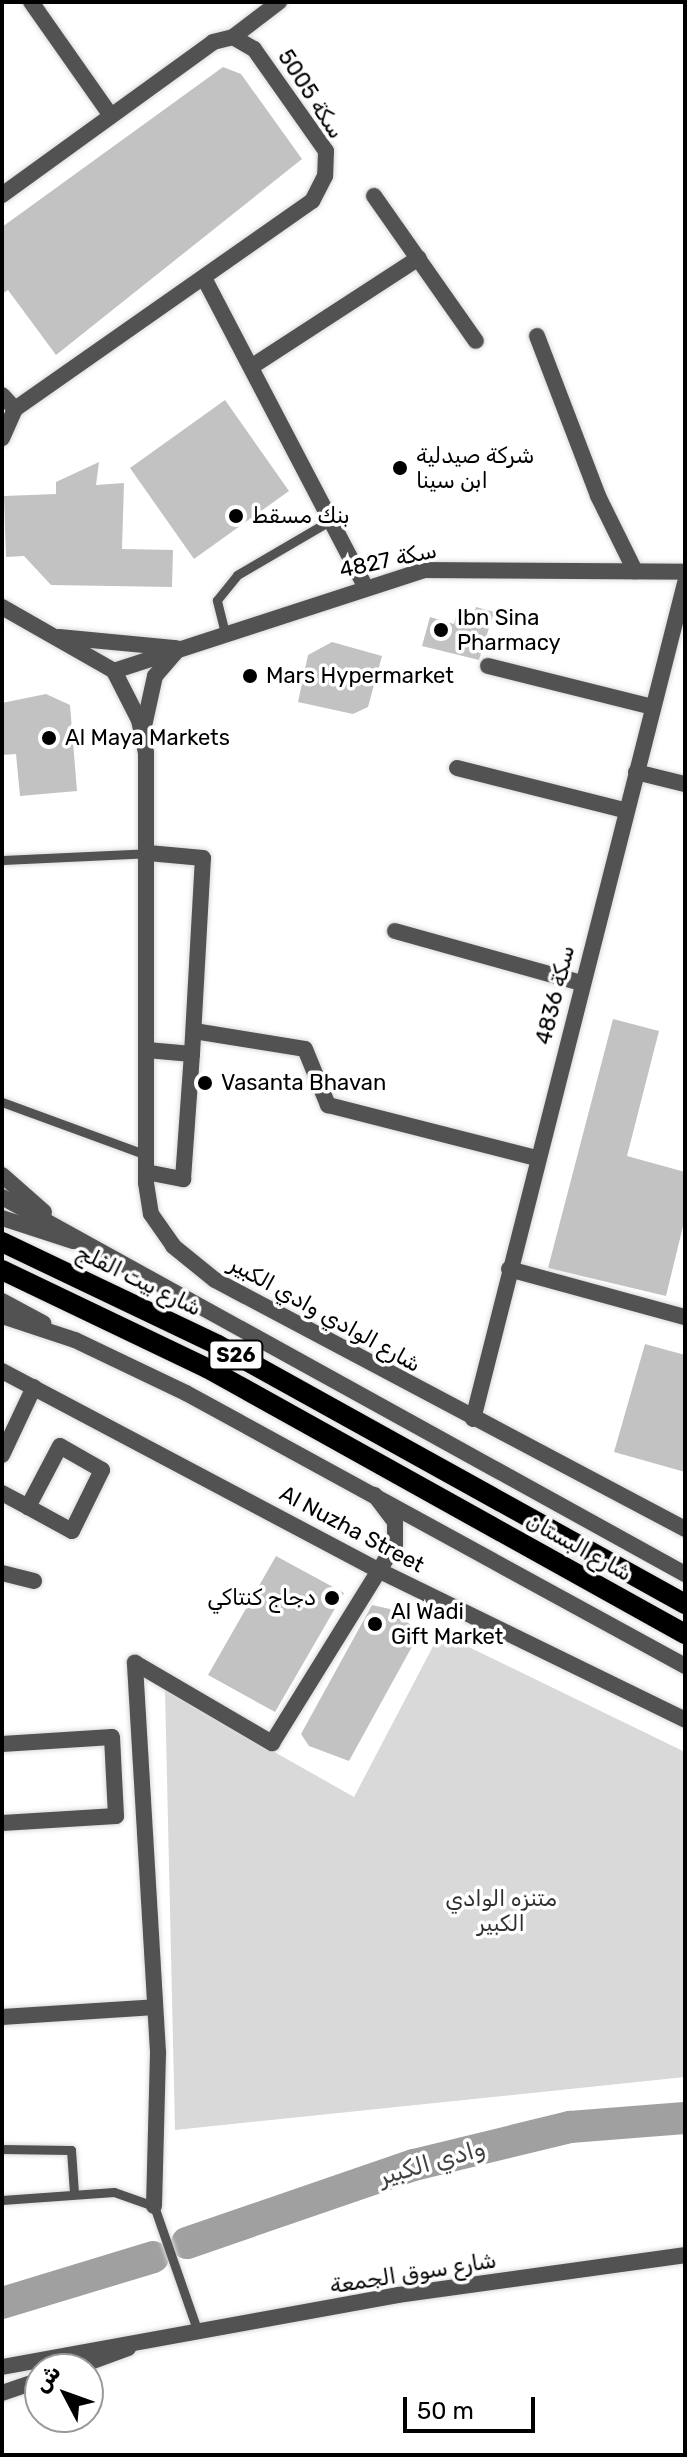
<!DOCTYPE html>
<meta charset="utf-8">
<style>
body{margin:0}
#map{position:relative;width:687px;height:2457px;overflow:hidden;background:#fff;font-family:Rubik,Vazirmatn,sans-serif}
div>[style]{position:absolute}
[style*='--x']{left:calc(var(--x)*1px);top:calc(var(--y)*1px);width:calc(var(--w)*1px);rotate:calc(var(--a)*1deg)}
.green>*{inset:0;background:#d9d9d9}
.river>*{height:32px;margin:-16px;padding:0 16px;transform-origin:16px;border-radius:16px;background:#a0a0a0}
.building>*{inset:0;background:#c2c2c2}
.roads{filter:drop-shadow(0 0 2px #dbdbdb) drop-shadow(0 0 2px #dbdbdb)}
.service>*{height:9px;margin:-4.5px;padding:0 4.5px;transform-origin:4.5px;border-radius:4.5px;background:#525252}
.minor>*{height:16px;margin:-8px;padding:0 8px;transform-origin:8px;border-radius:8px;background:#525252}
.tertiary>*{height:16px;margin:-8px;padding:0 8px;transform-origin:8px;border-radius:8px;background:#525252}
.primary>*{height:20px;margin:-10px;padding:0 10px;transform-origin:10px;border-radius:10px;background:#000}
.dots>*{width:22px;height:22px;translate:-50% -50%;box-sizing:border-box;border:4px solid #fff;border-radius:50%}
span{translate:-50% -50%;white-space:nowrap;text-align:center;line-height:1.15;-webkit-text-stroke:7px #fff;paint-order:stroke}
.shield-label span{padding:2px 6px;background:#fff;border:2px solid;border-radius:6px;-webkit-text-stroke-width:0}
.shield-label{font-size:20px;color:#000;font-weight:700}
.street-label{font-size:22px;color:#000}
.poi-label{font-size:22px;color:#000}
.left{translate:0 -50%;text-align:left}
.right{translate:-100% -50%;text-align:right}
.park-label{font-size:22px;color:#303030}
.water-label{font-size:24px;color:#414141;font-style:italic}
.frame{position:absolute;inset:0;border:4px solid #000;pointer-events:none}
.north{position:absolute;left:24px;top:2353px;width:80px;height:80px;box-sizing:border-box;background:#fff;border:2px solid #999;border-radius:50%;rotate:311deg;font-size:22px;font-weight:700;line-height:32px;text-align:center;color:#000}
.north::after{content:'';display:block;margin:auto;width:28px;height:36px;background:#000;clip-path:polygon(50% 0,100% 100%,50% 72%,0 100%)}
.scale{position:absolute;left:403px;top:2397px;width:132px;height:36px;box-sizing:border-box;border:4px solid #000;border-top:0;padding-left:10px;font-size:24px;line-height:28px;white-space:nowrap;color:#000;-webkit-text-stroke:6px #fff;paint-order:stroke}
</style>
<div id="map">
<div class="green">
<div style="clip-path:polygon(440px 1633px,685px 1752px,685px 2077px,175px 2130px,165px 1690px,354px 1797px)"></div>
</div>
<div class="river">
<div style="--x:187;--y:2243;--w:240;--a:-19"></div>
<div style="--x:414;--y:2165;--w:161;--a:-13.7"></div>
<div style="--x:570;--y:2127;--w:115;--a:-4.5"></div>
<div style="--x:2;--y:2303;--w:158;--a:-16.9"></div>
</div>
<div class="building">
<div style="clip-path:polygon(223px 67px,241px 74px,302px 159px,56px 355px,8px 290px,2px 294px,2px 227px)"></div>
<div style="clip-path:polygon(225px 400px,289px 491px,194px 559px,130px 468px)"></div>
<div style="clip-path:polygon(99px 462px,96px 485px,124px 483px,122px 549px,173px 550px,172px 587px,51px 585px,24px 556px,6px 557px,4px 496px,56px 494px,56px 482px)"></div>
<div style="clip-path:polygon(476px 607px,494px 612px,479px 660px,422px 646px,430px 617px,454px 624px,457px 612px,473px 616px)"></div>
<div style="clip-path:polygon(332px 642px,382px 656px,368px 707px,353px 714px,298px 702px,308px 655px)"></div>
<div style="clip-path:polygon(46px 694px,70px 705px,77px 791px,20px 796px,16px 754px,2px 755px,2px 703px)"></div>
<div style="clip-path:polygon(613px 1019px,659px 1031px,627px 1156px,685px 1172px,685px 1218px,666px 1296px,548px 1268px)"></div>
<div style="clip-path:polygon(645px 1344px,685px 1355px,685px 1472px,614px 1452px)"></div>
<div style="clip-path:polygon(276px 1556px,344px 1593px,275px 1712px,208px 1675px)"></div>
<div style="clip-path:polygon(372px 1605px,390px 1609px,420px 1632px,349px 1761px,309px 1746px,301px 1734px)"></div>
</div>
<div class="roads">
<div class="service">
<div style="--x:225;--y:633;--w:34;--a:-104"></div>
<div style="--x:217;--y:600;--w:32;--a:-51"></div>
<div style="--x:237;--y:575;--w:109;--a:-30.3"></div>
<div style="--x:2;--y:860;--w:146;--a:-2.7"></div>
<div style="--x:2;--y:1102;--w:154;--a:20.1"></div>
<div style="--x:2;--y:2149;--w:69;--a:0.8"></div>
<div style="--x:71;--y:2150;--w:43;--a:86"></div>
<div style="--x:2;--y:2200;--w:112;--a:-4.1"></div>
<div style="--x:114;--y:2192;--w:42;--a:19.3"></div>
<div style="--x:154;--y:2206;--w:133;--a:70.8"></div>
</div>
<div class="minor">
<div style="--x:31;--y:2;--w:139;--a:54.9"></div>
<div style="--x:233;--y:37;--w:58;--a:-37.3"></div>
<div style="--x:2;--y:195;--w:261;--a:-35.9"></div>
<div style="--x:213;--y:42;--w:21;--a:-14"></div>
<div style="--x:233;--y:37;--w:24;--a:30"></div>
<div style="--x:254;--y:49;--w:125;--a:54.8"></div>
<div style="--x:326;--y:151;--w:25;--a:92"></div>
<div style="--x:325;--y:176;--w:28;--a:117"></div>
<div style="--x:312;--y:201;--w:363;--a:145"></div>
<div style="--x:15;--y:409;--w:32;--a:114"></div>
<div style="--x:374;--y:196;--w:177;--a:54.9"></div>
<div style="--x:205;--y:280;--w:343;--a:62.4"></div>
<div style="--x:537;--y:336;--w:171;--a:69.1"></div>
<div style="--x:598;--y:496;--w:84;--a:63.7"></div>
<div style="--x:251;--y:367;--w:200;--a:-33"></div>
<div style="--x:2;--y:395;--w:19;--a:47"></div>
<div style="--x:488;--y:666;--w:170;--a:14"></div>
<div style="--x:457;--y:768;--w:172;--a:14.1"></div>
<div style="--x:636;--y:772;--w:50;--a:13.8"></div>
<div style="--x:395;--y:931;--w:193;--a:15.6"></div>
<div style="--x:194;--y:1031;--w:112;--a:9.2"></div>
<div style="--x:305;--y:1049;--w:61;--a:67.7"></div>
<div style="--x:328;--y:1105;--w:215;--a:14.3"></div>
<div style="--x:147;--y:1050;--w:45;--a:5.1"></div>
<div style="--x:192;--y:1054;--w:196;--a:-86.8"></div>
<div style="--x:203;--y:858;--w:55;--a:-174.8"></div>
<div style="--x:146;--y:1172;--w:38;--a:11"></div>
<div style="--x:183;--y:1179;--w:125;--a:-85.9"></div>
<div style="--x:509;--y:1269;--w:182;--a:15.3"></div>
<div style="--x:2;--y:1371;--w:425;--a:27.9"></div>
<div style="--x:378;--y:1570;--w:342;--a:26"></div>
<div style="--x:473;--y:1419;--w:862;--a:-75.77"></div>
<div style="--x:2;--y:1455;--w:75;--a:-64.8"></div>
<div style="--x:2;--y:1493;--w:30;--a:28"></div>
<div style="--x:28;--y:1507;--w:50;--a:28.6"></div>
<div style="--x:72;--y:1531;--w:68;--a:-63.8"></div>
<div style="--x:102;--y:1470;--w:48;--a:-150.3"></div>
<div style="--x:60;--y:1446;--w:69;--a:117.7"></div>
<div style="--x:2;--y:1573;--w:33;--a:14"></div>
<div style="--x:2;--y:1744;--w:110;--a:-3.6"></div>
<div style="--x:112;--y:1737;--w:79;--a:87.1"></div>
<div style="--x:116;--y:1816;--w:114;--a:176.5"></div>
<div style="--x:2;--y:2017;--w:153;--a:-3.7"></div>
<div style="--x:154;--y:2206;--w:154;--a:-88.5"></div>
<div style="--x:158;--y:2052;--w:390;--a:-93.4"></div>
<div style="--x:135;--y:1663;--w:159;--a:30.3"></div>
<div style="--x:272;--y:1743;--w:233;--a:-58.2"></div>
<div style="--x:395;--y:1545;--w:23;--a:-90"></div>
<div style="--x:395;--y:1522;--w:34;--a:-127"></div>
</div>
<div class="tertiary">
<div style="--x:2;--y:607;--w:129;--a:29.7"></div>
<div style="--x:114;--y:671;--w:55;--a:63"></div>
<div style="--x:139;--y:720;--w:34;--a:78"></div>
<div style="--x:146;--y:753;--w:430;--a:90"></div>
<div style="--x:146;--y:1183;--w:31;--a:81"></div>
<div style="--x:151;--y:1214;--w:39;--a:55"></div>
<div style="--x:173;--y:1246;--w:54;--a:39"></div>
<div style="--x:215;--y:1280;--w:532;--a:27.91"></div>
<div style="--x:59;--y:637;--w:118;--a:5.4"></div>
<div style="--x:114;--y:671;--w:327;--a:-18"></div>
<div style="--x:425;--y:570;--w:260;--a:0.4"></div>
<div style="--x:144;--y:726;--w:51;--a:-77.6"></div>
<div style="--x:155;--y:676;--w:33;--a:-49"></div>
<div style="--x:2;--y:1175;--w:56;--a:41.4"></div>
<div style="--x:2;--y:1197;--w:780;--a:28.9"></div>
<div style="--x:2;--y:1218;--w:75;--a:17.9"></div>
<div style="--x:2;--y:1301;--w:47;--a:28.2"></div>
<div style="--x:2;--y:1316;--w:77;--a:18.2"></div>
<div style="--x:75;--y:1340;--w:123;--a:25.5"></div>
<div style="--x:186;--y:1393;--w:569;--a:28.68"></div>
<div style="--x:2;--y:2367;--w:402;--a:-10.3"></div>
<div style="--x:398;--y:2295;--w:290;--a:-7.9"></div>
<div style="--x:71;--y:2369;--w:61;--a:-20.2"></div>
<div style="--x:2;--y:2393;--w:40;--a:-18.9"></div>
</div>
<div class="primary">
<div style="--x:2;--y:1242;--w:239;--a:25.5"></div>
<div style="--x:218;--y:1345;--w:534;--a:29.01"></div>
<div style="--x:2;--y:1270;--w:227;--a:25.6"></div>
<div style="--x:207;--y:1368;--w:547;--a:29.1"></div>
</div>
</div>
<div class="dots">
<div style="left:400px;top:468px;background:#000"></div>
<div style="left:236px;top:516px;background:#000"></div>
<div style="left:441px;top:630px;background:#000"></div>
<div style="left:250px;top:676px;background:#000"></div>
<div style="left:49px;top:738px;background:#000"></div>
<div style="left:205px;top:1083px;background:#000"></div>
<div style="left:332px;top:1598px;background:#000"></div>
<div style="left:375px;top:1624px;background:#000"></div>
</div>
<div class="shield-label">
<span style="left:236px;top:1355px">S26</span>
</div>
<div class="street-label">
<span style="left:311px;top:94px;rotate:57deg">سكة 5005</span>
<span style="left:388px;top:560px;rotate:-12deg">سكة 4827</span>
<span style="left:555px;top:995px;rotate:-76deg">سكة 4836</span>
<span style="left:139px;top:1280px;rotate:26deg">شارع بيت الفلج</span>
<span style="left:325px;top:1314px;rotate:29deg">شارع الوادي وادي الكبير</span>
<span style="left:352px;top:1529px;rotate:28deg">Al Nuzha Street</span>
<span style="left:579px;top:1547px;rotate:29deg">شارع البستان</span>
<span style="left:413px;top:2273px;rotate:-9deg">شارع سوق الجمعة</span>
</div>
<div class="poi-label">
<span class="left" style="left:416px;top:468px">شركة صيدلية<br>ابن سينا</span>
<span class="left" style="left:252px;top:516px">بنك مسقط</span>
<span class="left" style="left:457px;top:630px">Ibn Sina<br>Pharmacy</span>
<span class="left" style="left:266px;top:676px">Mars Hypermarket</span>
<span class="left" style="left:65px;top:738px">Al Maya Markets</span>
<span class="left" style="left:221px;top:1083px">Vasanta Bhavan</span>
<span class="right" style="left:316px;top:1598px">دجاج كنتاكي</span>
<span class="left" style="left:391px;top:1624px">Al Wadi<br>Gift Market</span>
</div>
<div class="park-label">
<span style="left:501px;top:1911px">متنزه الوادي<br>الكبير</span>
</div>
<div class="water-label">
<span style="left:432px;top:2163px;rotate:-16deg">وادي الكبير</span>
</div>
<div class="frame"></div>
<div class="north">ش</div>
<div class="scale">50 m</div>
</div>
